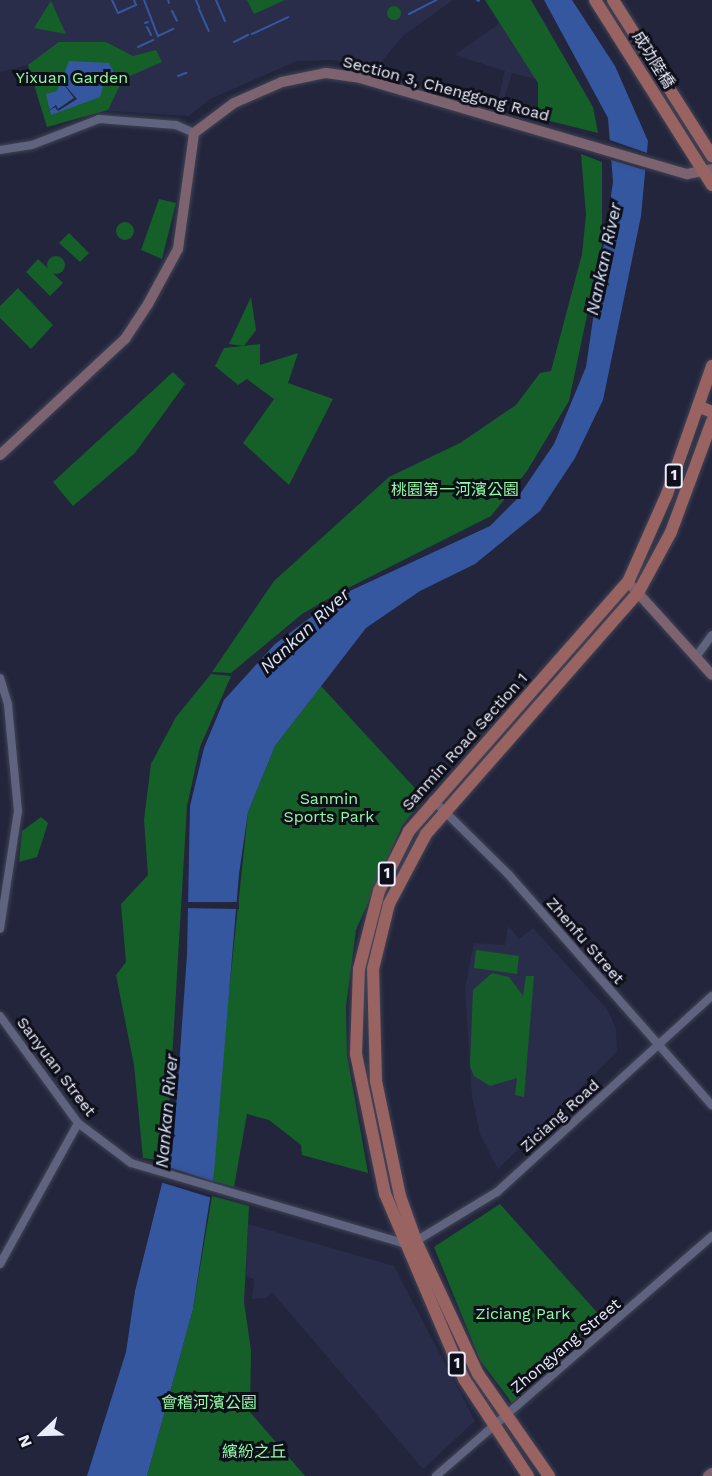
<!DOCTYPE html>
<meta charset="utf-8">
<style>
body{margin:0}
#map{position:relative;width:712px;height:1476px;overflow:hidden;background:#22253b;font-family:"Work Sans","Noto Sans TC",sans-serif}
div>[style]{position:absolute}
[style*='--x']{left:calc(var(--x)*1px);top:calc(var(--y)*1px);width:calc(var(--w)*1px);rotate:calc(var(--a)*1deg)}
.built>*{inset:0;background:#2a2d4a}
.green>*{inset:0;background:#156029}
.round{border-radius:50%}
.water>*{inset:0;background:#3557a0}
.pier>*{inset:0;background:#22253b}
.stream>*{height:2px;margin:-1px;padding:0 1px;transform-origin:1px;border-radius:1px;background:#3557a0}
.roads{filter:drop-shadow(0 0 2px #414356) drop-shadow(0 0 2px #414356)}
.street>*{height:8px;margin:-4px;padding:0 4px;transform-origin:4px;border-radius:4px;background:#5f637d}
.secondary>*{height:10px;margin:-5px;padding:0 5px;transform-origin:5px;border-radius:5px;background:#7c636f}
.primary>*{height:12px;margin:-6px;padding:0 6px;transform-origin:6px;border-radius:6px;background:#996361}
span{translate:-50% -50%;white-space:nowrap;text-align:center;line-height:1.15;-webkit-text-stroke:6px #0e0f19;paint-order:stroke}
.shield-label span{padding:2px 4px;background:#0e0f19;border:2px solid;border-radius:4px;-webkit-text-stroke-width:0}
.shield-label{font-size:15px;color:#e9ecfc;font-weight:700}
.street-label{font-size:16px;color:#e9ecfc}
.park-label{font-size:16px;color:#91faa3}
.water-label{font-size:18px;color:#dae5fa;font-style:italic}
.north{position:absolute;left:12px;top:1404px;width:60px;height:60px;-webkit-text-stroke:4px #0e0f19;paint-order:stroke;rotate:247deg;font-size:16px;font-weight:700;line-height:24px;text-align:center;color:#e9ecfc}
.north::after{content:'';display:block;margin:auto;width:21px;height:27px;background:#e9ecfc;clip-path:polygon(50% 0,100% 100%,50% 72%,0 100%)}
</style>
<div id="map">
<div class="built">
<div style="clip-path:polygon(0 0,453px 0,404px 35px,375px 69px,332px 60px,297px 61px,210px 99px,189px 116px,96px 110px,47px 127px,28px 65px,0 72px)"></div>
<div style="clip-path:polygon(501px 22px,536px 79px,512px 73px,502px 107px,497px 105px,505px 71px,455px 55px)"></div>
<div style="clip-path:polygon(508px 926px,519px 939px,533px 928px,607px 1009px,616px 1029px,617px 1052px,498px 1169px,480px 1134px,472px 1097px,465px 987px,474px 943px,505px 945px)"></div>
<div style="clip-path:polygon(248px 1224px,394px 1266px,475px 1421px,423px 1469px,272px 1292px,266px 1298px,252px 1299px,254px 1279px,246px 1276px)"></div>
</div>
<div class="green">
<div style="clip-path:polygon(247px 0,285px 0,254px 14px)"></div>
<div style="clip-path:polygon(485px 0,531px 0,593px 107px,598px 133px,538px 118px,538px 83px)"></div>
<div style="clip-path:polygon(51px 1px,66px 34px,34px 28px)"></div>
<div class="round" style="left:387px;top:6px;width:14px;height:14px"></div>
<div style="clip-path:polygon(59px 42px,106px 42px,133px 56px,156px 50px,162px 62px,123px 79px,108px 110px,47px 127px,28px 65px)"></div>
<div style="clip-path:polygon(581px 154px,602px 162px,602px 244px,569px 401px,527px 471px,491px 516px,338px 593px,302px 614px,231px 673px,212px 672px,274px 581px,389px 477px,460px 443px,516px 405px,540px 373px,551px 371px,582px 254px,586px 215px)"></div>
<div style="clip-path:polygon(159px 199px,176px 203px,162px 259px,141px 250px)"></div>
<div class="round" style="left:116px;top:222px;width:18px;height:18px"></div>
<div style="clip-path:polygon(69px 233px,89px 253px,80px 262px,59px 243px)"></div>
<div class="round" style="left:47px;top:256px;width:18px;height:18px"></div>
<div style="clip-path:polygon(38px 259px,63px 283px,50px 296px,26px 272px)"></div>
<div style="clip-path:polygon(18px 288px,53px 325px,31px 349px,0 318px,0 306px)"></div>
<div style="clip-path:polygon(251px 297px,256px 330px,244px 346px,229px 344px)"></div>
<div style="clip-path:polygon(260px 344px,260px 365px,298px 353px,288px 383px,333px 399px,289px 485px,243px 443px,274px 399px,247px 379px,238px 385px,215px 366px,224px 348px)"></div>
<div style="clip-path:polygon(173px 372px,185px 384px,135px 453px,73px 506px,53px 482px)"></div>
<div style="clip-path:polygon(211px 674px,231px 676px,200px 747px,187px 806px,166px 1161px,143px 1158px,134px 1065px,116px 975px,126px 962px,121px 904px,148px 875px,144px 820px,151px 764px,176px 717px)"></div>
<div style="clip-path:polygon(321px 686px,424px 798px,402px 826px,356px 930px,346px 1006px,347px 1055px,368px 1173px,302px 1155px,301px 1145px,269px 1120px,247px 1114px,234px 1187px,213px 1181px,213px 1143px,248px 812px,275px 746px)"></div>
<div style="clip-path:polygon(41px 817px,48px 823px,37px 857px,19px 862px,22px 831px)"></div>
<div style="clip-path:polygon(476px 950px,519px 956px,517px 974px,474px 968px)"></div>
<div style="clip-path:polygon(492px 973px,509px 977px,523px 996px,526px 976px,534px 976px,524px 1097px,515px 1095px,517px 1078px,490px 1086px,474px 1076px,470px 1066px,473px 990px)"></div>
<div style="clip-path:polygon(212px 1196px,249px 1206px,244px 1302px,251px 1350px,250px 1412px,305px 1476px,147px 1476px,193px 1309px)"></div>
<div style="clip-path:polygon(500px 1204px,603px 1319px,512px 1403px,480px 1360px,434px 1247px)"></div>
</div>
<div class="water">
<div style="clip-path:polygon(544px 0,572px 0,615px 66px,648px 141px,641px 216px,603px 400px,575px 458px,540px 511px,475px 564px,420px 591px,366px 628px,275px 746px,248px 812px,239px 874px,214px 1172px,193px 1309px,147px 1476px,87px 1476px,126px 1352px,135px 1291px,174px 1136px,187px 955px,190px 806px,204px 748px,224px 700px,275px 644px,339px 596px,490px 526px,516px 500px,554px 444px,586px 367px,613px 182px,608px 118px)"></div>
<div style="clip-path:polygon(69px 61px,109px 63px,115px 74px,105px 80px,100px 97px,51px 115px,46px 94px,57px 91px)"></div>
</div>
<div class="pier">
<div style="clip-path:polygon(59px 78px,77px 99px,58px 111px,55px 107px,47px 112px,56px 105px,58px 109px,74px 98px)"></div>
<div style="clip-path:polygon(607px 139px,650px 154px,648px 171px,608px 159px)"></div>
<div style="clip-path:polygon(184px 902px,239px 902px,239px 909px,184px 908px)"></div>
<div style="clip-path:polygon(162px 1165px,212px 1181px,212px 1198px,157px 1181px)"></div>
</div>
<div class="stream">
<div style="--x:112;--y:0;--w:14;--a:65"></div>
<div style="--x:118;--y:13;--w:20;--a:-24"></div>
<div style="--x:136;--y:5;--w:5;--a:-112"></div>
<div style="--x:144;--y:0;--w:39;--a:69"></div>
<div style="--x:158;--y:36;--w:17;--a:-25"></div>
<div style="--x:168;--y:0;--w:3;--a:72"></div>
<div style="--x:196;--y:0;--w:8;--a:67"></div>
<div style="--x:216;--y:0;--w:23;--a:67"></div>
<div style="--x:477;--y:0;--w:2;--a:27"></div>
<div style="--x:199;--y:9;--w:24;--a:66"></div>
<div style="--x:172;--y:11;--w:11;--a:63"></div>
<div style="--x:409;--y:14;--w:31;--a:-27"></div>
<div style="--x:145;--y:23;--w:3;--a:-18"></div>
<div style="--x:147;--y:27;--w:9;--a:63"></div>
<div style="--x:252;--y:34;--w:40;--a:-25"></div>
<div style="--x:234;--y:42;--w:16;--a:-27"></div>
<div style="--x:138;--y:47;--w:17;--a:-25"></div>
<div style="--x:178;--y:76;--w:9;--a:-21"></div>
</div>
<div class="roads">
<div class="street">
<div style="--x:0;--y:150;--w:32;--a:-9"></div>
<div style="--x:32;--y:145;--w:72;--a:-21.2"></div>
<div style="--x:99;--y:119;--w:77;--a:4.5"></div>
<div style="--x:176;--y:125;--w:20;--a:24"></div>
<div style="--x:696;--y:657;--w:27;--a:-54"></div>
<div style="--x:0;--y:678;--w:28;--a:73"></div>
<div style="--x:8;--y:705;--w:106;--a:84.6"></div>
<div style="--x:18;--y:811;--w:119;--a:98.7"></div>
<div style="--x:433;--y:800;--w:107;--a:44.6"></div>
<div style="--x:509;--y:875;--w:307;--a:48.6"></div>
<div style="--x:0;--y:1016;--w:132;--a:53.9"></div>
<div style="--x:78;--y:1123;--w:66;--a:37"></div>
<div style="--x:131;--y:1163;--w:283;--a:16.4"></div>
<div style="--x:402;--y:1243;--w:14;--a:-8"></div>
<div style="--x:416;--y:1241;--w:95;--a:-31.2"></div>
<div style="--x:497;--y:1192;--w:291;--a:-42.4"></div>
<div style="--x:0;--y:1264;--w:161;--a:-61"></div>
<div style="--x:436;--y:1476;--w:366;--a:-41"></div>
</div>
<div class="secondary">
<div style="--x:0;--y:455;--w:171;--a:-42.9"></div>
<div style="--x:125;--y:339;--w:42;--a:-56.7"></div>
<div style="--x:148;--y:304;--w:63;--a:-61.4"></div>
<div style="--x:178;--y:249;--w:117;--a:-82.1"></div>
<div style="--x:194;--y:133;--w:50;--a:-36.9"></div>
<div style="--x:234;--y:103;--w:52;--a:-23.6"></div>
<div style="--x:282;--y:82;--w:45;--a:-11.6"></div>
<div style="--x:326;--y:73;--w:34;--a:8"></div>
<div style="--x:360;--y:78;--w:341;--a:16.4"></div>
<div style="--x:687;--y:174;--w:25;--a:-11"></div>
<div style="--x:628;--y:582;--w:125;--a:47.9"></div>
<div style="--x:708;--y:1476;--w:5;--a:-37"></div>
</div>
<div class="primary">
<div style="--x:595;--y:0;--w:219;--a:57.7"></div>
<div style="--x:613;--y:0;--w:185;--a:57.6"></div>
<div style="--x:698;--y:406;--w:15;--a:23"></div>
<div style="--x:528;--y:1476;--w:116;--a:-123.4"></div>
<div style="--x:464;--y:1379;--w:201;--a:-113.1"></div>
<div style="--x:385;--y:1194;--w:143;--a:-101.7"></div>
<div style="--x:356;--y:1054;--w:85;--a:-88"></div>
<div style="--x:359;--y:969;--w:81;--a:-75.6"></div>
<div style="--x:379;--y:891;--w:67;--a:-63.4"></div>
<div style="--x:409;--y:831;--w:332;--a:-48.7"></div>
<div style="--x:628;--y:582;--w:96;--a:-66.1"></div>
<div style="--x:667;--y:494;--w:136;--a:-70.6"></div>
<div style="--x:549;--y:1476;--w:124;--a:-124.8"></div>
<div style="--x:478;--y:1374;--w:147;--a:-115"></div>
<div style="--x:416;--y:1241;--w:48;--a:-109.6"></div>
<div style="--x:400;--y:1196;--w:117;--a:-101.8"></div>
<div style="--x:376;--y:1081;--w:112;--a:-91.5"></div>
<div style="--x:373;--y:969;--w:67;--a:-76.2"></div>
<div style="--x:389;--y:904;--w:79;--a:-62.1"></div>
<div style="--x:426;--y:834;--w:321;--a:-48.7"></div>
<div style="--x:638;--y:593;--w:69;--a:-61.6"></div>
<div style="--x:671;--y:532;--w:118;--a:-69.7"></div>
</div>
</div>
<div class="shield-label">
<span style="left:674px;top:476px">1</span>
<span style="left:387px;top:874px">1</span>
<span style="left:457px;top:1364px">1</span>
</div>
<div class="street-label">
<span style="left:653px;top:60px;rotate:58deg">成功陸橋</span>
<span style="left:446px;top:89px;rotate:15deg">Section 3, Chenggong Road</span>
<span style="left:465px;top:742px;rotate:-48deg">Sanmin Road Section 1</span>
<span style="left:585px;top:941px;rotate:49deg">Zhenfu Street</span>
<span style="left:56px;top:1067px;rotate:53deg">Sanyuan Street</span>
<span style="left:560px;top:1116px;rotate:-42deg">Ziciang Road</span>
<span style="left:566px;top:1346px;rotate:-40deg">Zhongyang Street</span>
</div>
<div class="park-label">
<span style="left:72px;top:78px">Yixuan Garden</span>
<span style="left:455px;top:490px">桃園第一河濱公園</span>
<span style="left:329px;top:808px">Sanmin<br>Sports Park</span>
<span style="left:523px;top:1314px">Ziciang Park</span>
<span style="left:209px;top:1403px">會稽河濱公園</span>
<span style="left:254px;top:1452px">繽紛之丘</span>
</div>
<div class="water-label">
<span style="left:604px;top:259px;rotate:-78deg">Nankan River</span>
<span style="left:305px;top:631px;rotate:-43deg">Nankan River</span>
<span style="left:167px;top:1111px;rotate:-85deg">Nankan River</span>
</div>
<div class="north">N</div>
</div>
